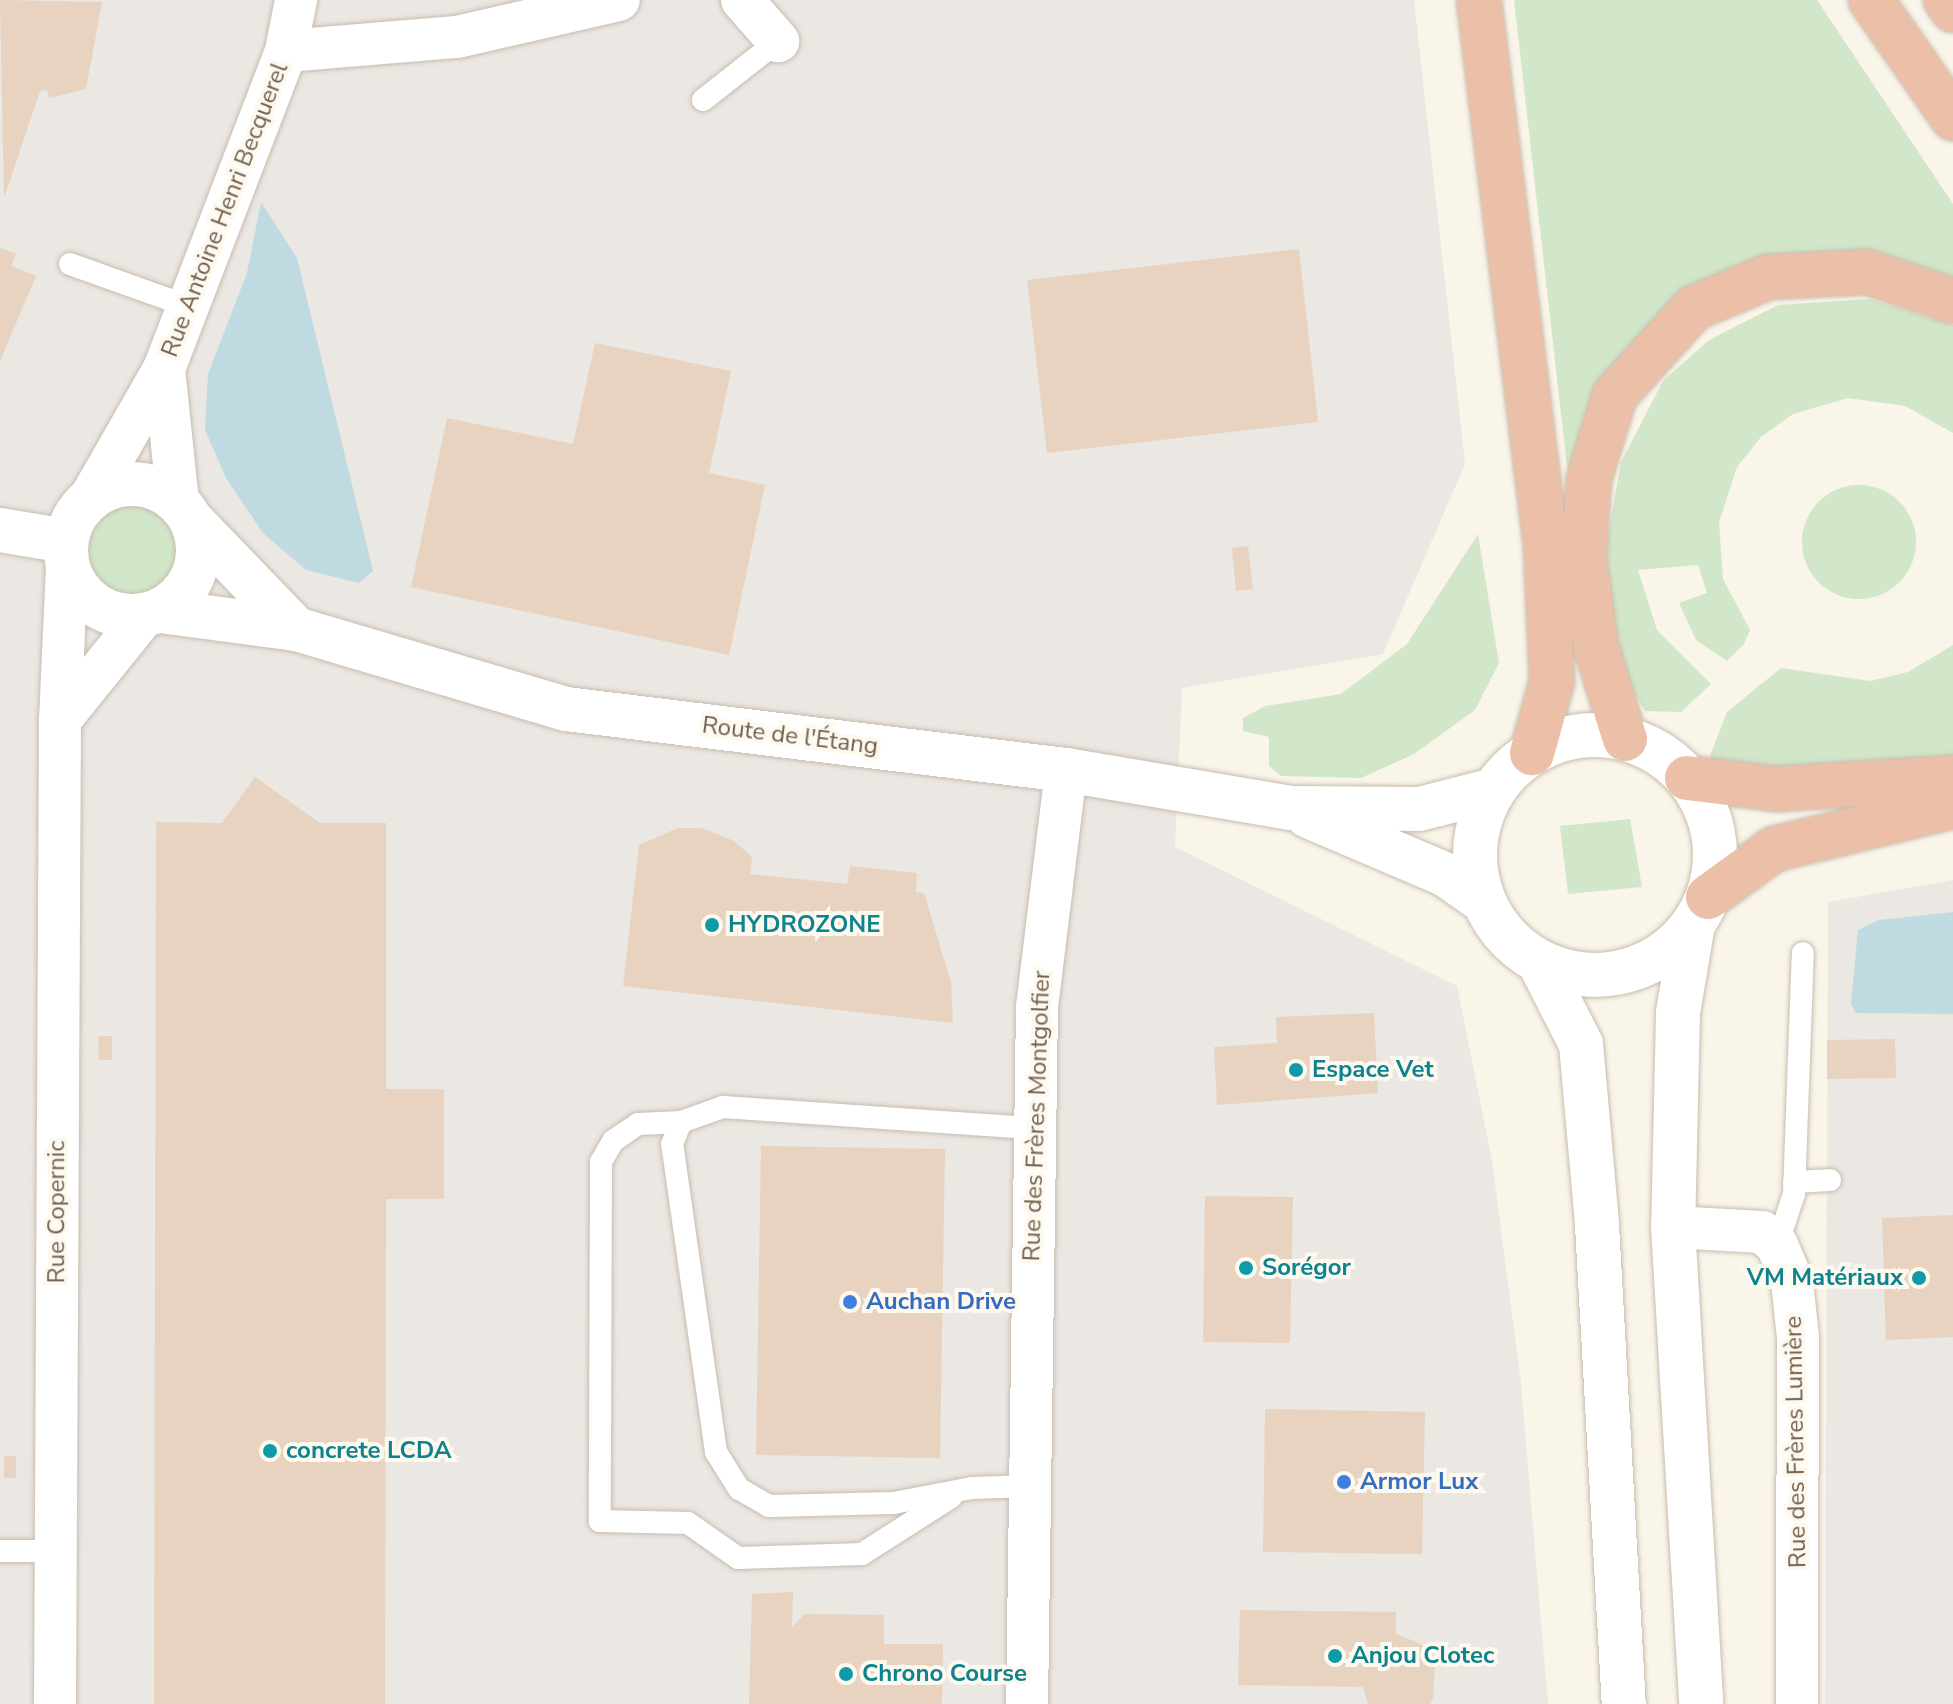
<!DOCTYPE html>
<meta charset="utf-8">
<style>
body{margin:0}
#map{position:relative;width:1953px;height:1704px;overflow:hidden;background:#faf5e9;font-family:"Nunito Sans",sans-serif}
div>[style]{position:absolute}
[style*='--x']{left:calc(var(--x)*1px);top:calc(var(--y)*1px);width:calc(var(--w)*1px);rotate:calc(var(--a)*1deg)}
.industrial>*{inset:0;background:#ebe7e2}
.green>*{inset:0;background:#d2e6c9}
.round{border-radius:50%}
.water>*{inset:0;background:#c0dae1}
.building>*{inset:0;background:#e7d3bf}
.roads{filter:drop-shadow(0 0 2px #c8bcae) drop-shadow(0 0 2px #c8bcae)}
.lane>*{height:22px;margin:-11px;padding:0 11px;transform-origin:11px;border-radius:11px;background:#fff}
.street>*{height:42px;margin:-21px;padding:0 21px;transform-origin:21px;border-radius:21px;background:#fff}
.secondary>*{height:44px;margin:-22px;padding:0 22px;transform-origin:22px;border-radius:22px;background:#fff}
.secondary>.ring{margin:-22px;padding:0;box-sizing:content-box;background:none;border:44px solid #fff;border-radius:50%}
.highway>*{height:44px;margin:-22px;padding:0 22px;transform-origin:22px;border-radius:22px;background:#ecc0a8}
.dots>*{width:22px;height:22px;translate:-50% -50%;box-sizing:border-box;border:4px solid #fdf9ef;border-radius:50%}
span{translate:-50% -50%;white-space:nowrap;text-align:center;line-height:1.15;-webkit-text-stroke:8px #fdf9ef;paint-order:stroke}
.street-label{font-size:24px;color:#715f50}
.culture-label{font-size:24px;color:#0d838f;font-weight:700}
.left{translate:0 -50%;text-align:left}
.right{translate:-100% -50%;text-align:right}
.shop-label{font-size:24px;color:#366cbe;font-weight:700}
</style>
<div id="map">
<div class="industrial">
<div style="clip-path:polygon(0 0,1414px 0,1465px 464px,1383px 654px,1182px 688px,1175px 847px,1457px 986px,1492px 1161px,1521px 1383px,1548px 1704px,0 1704px)"></div>
<div style="clip-path:polygon(1953px 880px,1953px 1704px,1825px 1704px,1828px 902px)"></div>
</div>
<div class="green">
<div style="clip-path:polygon(1514px 0,1817px 0,1953px 204px,1953px 288px,1705px 295px,1577px 476px,1567px 467px)"></div>
<div style="clip-path:polygon(1870px 299px,1953px 325px,1953px 433px,1905px 406px,1848px 398px,1793px 414px,1761px 437px,1737px 467px,1719px 522px,1723px 579px,1750px 630px,1744px 644px,1727px 661px,1696px 640px,1679px 603px,1707px 593px,1698px 565px,1638px 570px,1657px 630px,1711px 684px,1681px 712px,1645px 711px,1618px 666px,1605px 553px,1621px 462px,1663px 381px,1709px 340px,1778px 305px)"></div>
<div class="round" style="left:1802px;top:485px;width:114px;height:114px"></div>
<div class="round" style="left:89px;top:506px;width:88px;height:88px"></div>
<div style="clip-path:polygon(1478px 534px,1499px 663px,1475px 710px,1414px 754px,1361px 778px,1281px 776px,1269px 766px,1269px 737px,1243px 731px,1243px 718px,1265px 706px,1341px 694px,1407px 644px)"></div>
<div style="clip-path:polygon(1953px 645px,1953px 770px,1819px 777px,1708px 761px,1727px 712px,1781px 668px,1870px 681px,1908px 672px)"></div>
<div style="clip-path:polygon(1630px 819px,1642px 887px,1568px 894px,1560px 826px)"></div>
</div>
<div class="water">
<div style="clip-path:polygon(261px 202px,297px 258px,373px 571px,359px 583px,306px 570px,263px 533px,226px 478px,205px 430px,208px 374px,247px 273px)"></div>
<div style="clip-path:polygon(1953px 912px,1953px 1014px,1856px 1013px,1851px 1004px,1858px 930px,1879px 920px)"></div>
</div>
<div class="building">
<div style="clip-path:polygon(0 0,102px 2px,86px 89px,49px 98px,47px 90px,40px 91px,4px 198px)"></div>
<div style="clip-path:polygon(0 248px,16px 254px,11px 266px,36px 276px,0 361px)"></div>
<div style="clip-path:polygon(1299px 249px,1318px 422px,1047px 453px,1027px 280px)"></div>
<div style="clip-path:polygon(595px 343px,731px 371px,709px 473px,765px 485px,729px 655px,411px 587px,447px 418px,573px 444px)"></div>
<div style="clip-path:polygon(1248px 546px,1253px 589px,1236px 591px,1232px 548px)"></div>
<div style="clip-path:polygon(255px 777px,320px 823px,386px 823px,386px 1089px,444px 1089px,444px 1199px,386px 1199px,385px 1704px,154px 1704px,156px 822px,222px 823px)"></div>
<div style="clip-path:polygon(678px 828px,702px 828px,734px 841px,752px 857px,750px 874px,847px 884px,850px 866px,917px 873px,916px 892px,924px 893px,951px 982px,953px 1023px,623px 986px,639px 845px)"></div>
<div style="clip-path:polygon(1374px 1013px,1378px 1093px,1217px 1105px,1214px 1047px,1277px 1043px,1276px 1017px)"></div>
<div style="clip-path:polygon(98px 1036px,112px 1036px,112px 1060px,99px 1060px)"></div>
<div style="clip-path:polygon(1895px 1039px,1896px 1078px,1827px 1079px,1827px 1040px)"></div>
<div style="clip-path:polygon(761px 1146px,945px 1149px,940px 1458px,756px 1455px)"></div>
<div style="clip-path:polygon(1205px 1196px,1293px 1197px,1290px 1343px,1203px 1342px)"></div>
<div style="clip-path:polygon(1953px 1215px,1953px 1337px,1886px 1340px,1882px 1218px)"></div>
<div style="clip-path:polygon(1265px 1409px,1425px 1412px,1422px 1554px,1263px 1552px)"></div>
<div style="clip-path:polygon(4px 1456px,16px 1456px,16px 1478px,4px 1478px)"></div>
<div style="clip-path:polygon(793px 1592px,792px 1628px,804px 1614px,884px 1615px,884px 1644px,943px 1644px,942px 1704px,749px 1704px,752px 1594px)"></div>
<div style="clip-path:polygon(1240px 1610px,1396px 1612px,1396px 1634px,1421px 1644px,1435px 1663px,1433px 1698px,1430px 1704px,1368px 1704px,1363px 1687px,1238px 1685px)"></div>
</div>
<div class="roads">
<div class="lane">
<div style="--x:703;--y:100;--w:95;--a:-38.2"></div>
<div style="--x:70;--y:264;--w:124;--a:19.7"></div>
<div style="--x:681;--y:1122;--w:43;--a:177.3"></div>
<div style="--x:638;--y:1124;--w:30;--a:146"></div>
<div style="--x:613;--y:1141;--w:24;--a:120"></div>
<div style="--x:601;--y:1162;--w:359;--a:90.2"></div>
<div style="--x:600;--y:1521;--w:88;--a:1.3"></div>
<div style="--x:688;--y:1523;--w:61;--a:35"></div>
<div style="--x:738;--y:1558;--w:124;--a:-1.8"></div>
<div style="--x:862;--y:1554;--w:106;--a:-32.6"></div>
<div style="--x:1794;--y:1182;--w:36;--a:-3"></div>
<div style="--x:1777;--y:1245;--w:54;--a:-71.6"></div>
<div style="--x:1794;--y:1194;--w:241;--a:-87.9"></div>
<div style="--x:1029;--y:1486;--w:57;--a:178"></div>
<div style="--x:972;--y:1488;--w:80;--a:169.2"></div>
<div style="--x:893;--y:1503;--w:124;--a:178.6"></div>
<div style="--x:769;--y:1506;--w:34;--a:-150"></div>
<div style="--x:739;--y:1489;--w:44;--a:-121.9"></div>
<div style="--x:716;--y:1452;--w:311;--a:-98.1"></div>
<div style="--x:672;--y:1144;--w:24;--a:-68"></div>
<div style="--x:681;--y:1122;--w:45;--a:-19.7"></div>
<div style="--x:723;--y:1107;--w:311;--a:3.9"></div>
<div style="--x:0;--y:1551;--w:56;--a:0"></div>
</div>
<div class="street">
<div style="--x:742;--y:0;--w:55;--a:48.7"></div>
<div style="--x:286;--y:51;--w:172;--a:-4.7"></div>
<div style="--x:457;--y:37;--w:166;--a:-12.9"></div>
<div style="--x:164;--y:369;--w:134;--a:84"></div>
<div style="--x:89;--y:500;--w:151;--a:-60.2"></div>
<div style="--x:164;--y:369;--w:341;--a:-69"></div>
<div style="--x:286;--y:51;--w:52;--a:-78.9"></div>
<div style="--x:60;--y:720;--w:134;--a:-51.1"></div>
<div style="--x:1673;--y:1227;--w:89;--a:3.2"></div>
<div style="--x:1762;--y:1232;--w:20;--a:41"></div>
<div style="--x:1777;--y:1245;--w:39;--a:67"></div>
<div style="--x:1792;--y:1281;--w:57;--a:84"></div>
<div style="--x:1798;--y:1338;--w:366;--a:90.2"></div>
<div style="--x:55;--y:1704;--w:984;--a:-89.71"></div>
<div style="--x:60;--y:720;--w:156;--a:-87.4"></div>
<div style="--x:1027;--y:1704;--w:697;--a:-89.18"></div>
<div style="--x:1037;--y:1007;--w:239;--a:-83"></div>
</div>
<div class="secondary">
<div class="ring" style="left:66px;top:484px;width:88px;height:88px"></div>
<div style="--x:193;--y:522;--w:149;--a:46.1"></div>
<div style="--x:0;--y:530;--w:67;--a:9.5"></div>
<div style="--x:160;--y:611;--w:137;--a:7.5"></div>
<div style="--x:296;--y:629;--w:282;--a:16.5"></div>
<div style="--x:566;--y:709;--w:504;--a:6.96"></div>
<div style="--x:1066;--y:770;--w:228;--a:9.6"></div>
<div style="--x:1291;--y:808;--w:128;--a:0.4"></div>
<div style="--x:1419;--y:809;--w:77;--a:-14.2"></div>
<div class="ring" style="left:1475px;top:735px;width:196px;height:196px"></div>
<div style="--x:1308;--y:816;--w:150;--a:23.1"></div>
<div style="--x:1446;--y:875;--w:45;--a:35.1"></div>
<div style="--x:1693;--y:924;--w:90;--a:99.6"></div>
<div style="--x:1678;--y:1013;--w:214;--a:91.3"></div>
<div style="--x:1673;--y:1227;--w:478;--a:86.6"></div>
<div style="--x:1539;--y:962;--w:92;--a:62.9"></div>
<div style="--x:1581;--y:1044;--w:182;--a:84.9"></div>
<div style="--x:1597;--y:1225;--w:480;--a:86.8"></div>
</div>
<div class="highway">
<div style="--x:1479;--y:0;--w:550;--a:83"></div>
<div style="--x:1546;--y:546;--w:135;--a:87.5"></div>
<div style="--x:1552;--y:681;--w:75;--a:105.5"></div>
<div style="--x:1871;--y:0;--w:144;--a:55.2"></div>
<div style="--x:1946;--y:0;--w:12;--a:55"></div>
<div style="--x:1625;--y:739;--w:96;--a:-107.5"></div>
<div style="--x:1596;--y:647;--w:90;--a:-97.7"></div>
<div style="--x:1584;--y:558;--w:79;--a:-86.4"></div>
<div style="--x:1589;--y:479;--w:88;--a:-72.8"></div>
<div style="--x:1615;--y:395;--w:118;--a:-47.8"></div>
<div style="--x:1694;--y:308;--w:80;--a:-22.7"></div>
<div style="--x:1768;--y:277;--w:99;--a:-2.9"></div>
<div style="--x:1867;--y:272;--w:91;--a:18.6"></div>
<div style="--x:1687;--y:778;--w:90;--a:7"></div>
<div style="--x:1776;--y:789;--w:177;--a:-3.6"></div>
<div style="--x:1708;--y:897;--w:82;--a:-36"></div>
<div style="--x:1774;--y:849;--w:184;--a:-13.5"></div>
</div>
</div>
<div class="dots">
<div style="left:712px;top:925px;background:#0f9aa8"></div>
<div style="left:1296px;top:1070px;background:#0f9aa8"></div>
<div style="left:1246px;top:1268px;background:#0f9aa8"></div>
<div style="left:1919px;top:1278px;background:#0f9aa8"></div>
<div style="left:850px;top:1302px;background:#3f7fe0"></div>
<div style="left:270px;top:1451px;background:#0f9aa8"></div>
<div style="left:1344px;top:1482px;background:#3f7fe0"></div>
<div style="left:1335px;top:1656px;background:#0f9aa8"></div>
<div style="left:846px;top:1674px;background:#0f9aa8"></div>
</div>
<div class="street-label">
<span style="left:225px;top:210px;rotate:-69deg">Rue Antoine Henri Becquerel</span>
<span style="left:790px;top:736px;rotate:7deg">Route de l'Étang</span>
<span style="left:1037px;top:1116px;rotate:-88deg">Rue des Frères Montgolfier</span>
<span style="left:57px;top:1212px;rotate:-90deg">Rue Copernic</span>
<span style="left:1796px;top:1442px;rotate:-91deg">Rue des Frères Lumière</span>
</div>
<div class="culture-label">
<span class="left" style="left:728px;top:925px">HYDROZONE</span>
<span class="left" style="left:1312px;top:1070px">Espace Vet</span>
<span class="left" style="left:1262px;top:1268px">Sorégor</span>
<span class="right" style="left:1903px;top:1278px">VM Matériaux</span>
<span class="left" style="left:286px;top:1451px">concrete LCDA</span>
<span class="left" style="left:1351px;top:1656px">Anjou Clotec</span>
<span class="left" style="left:862px;top:1674px">Chrono Course</span>
</div>
<div class="shop-label">
<span class="left" style="left:866px;top:1302px">Auchan Drive</span>
<span class="left" style="left:1360px;top:1482px">Armor Lux</span>
</div>
</div>
